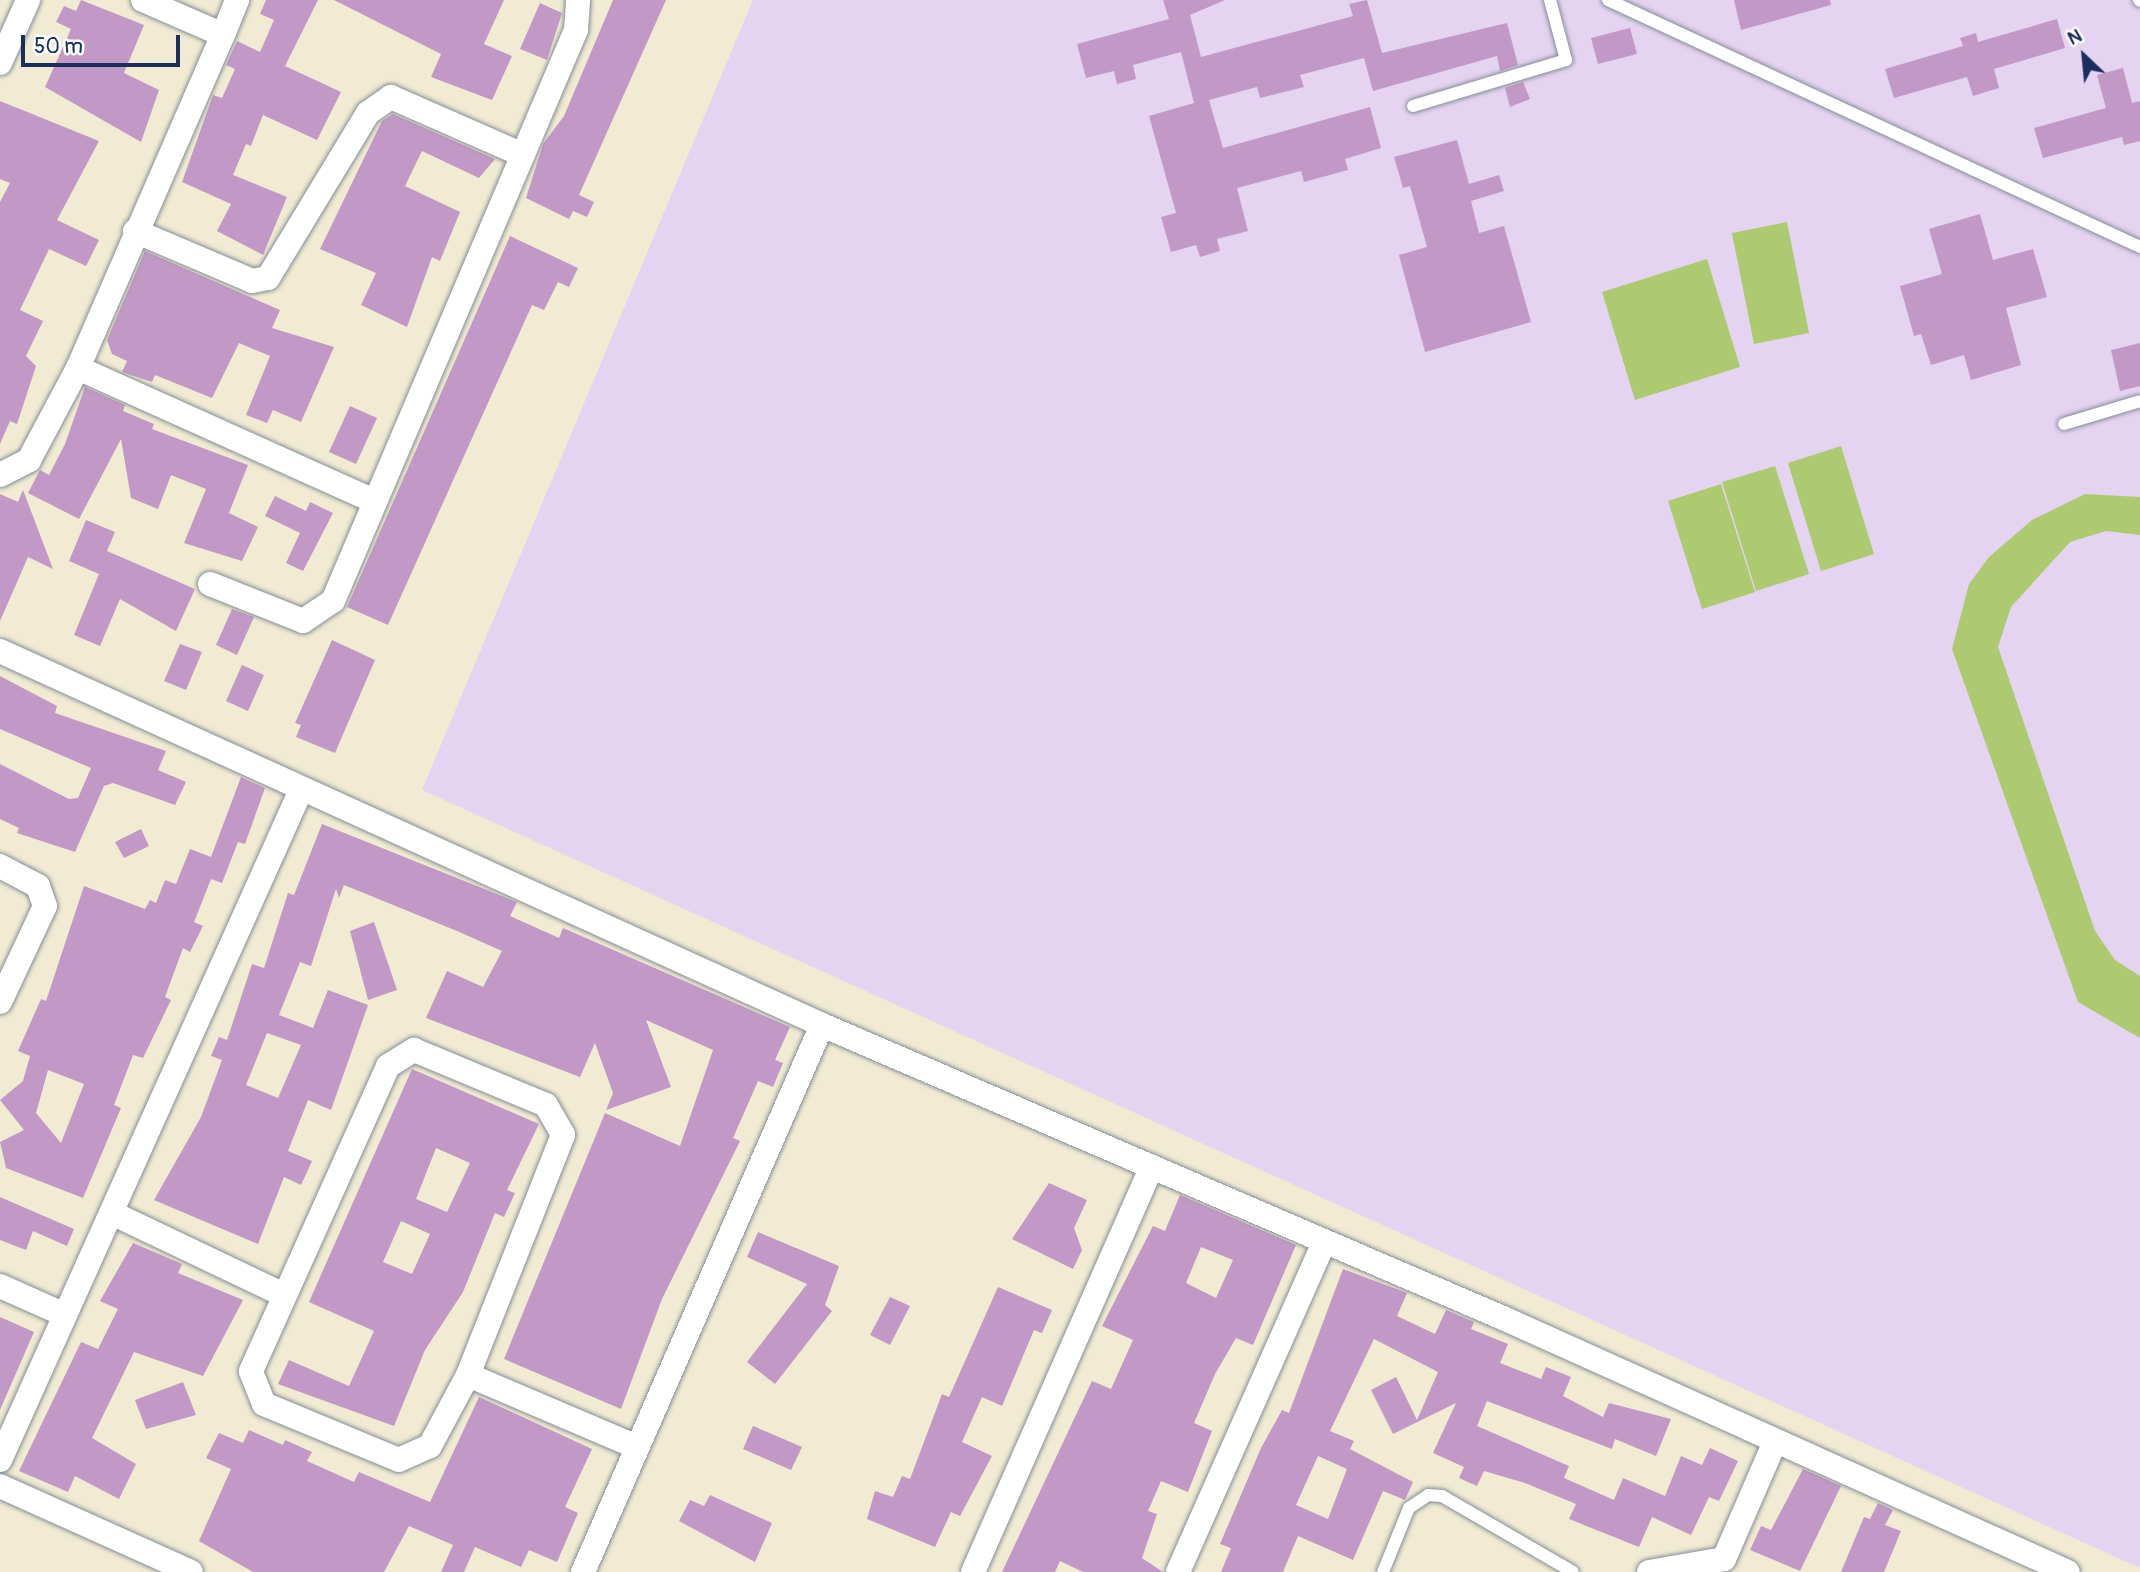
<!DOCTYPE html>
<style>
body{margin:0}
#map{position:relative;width:2140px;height:1572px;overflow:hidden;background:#f0ebd2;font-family:Pangolin,sans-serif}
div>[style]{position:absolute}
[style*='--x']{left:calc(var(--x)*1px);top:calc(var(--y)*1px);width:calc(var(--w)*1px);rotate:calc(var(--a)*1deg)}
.built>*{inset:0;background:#e4d3f1}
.green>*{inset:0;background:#adca71}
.building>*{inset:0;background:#c299c6}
.roads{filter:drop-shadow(0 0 2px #868d98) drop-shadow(0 0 2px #868d98)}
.service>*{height:12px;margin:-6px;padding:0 6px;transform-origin:6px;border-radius:6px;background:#fff}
.minor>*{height:24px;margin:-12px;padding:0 12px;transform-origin:12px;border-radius:12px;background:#fff}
span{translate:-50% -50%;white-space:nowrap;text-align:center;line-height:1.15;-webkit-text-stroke:7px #fff;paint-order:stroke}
.north{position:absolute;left:2049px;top:21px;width:70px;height:70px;-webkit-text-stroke:5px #fff;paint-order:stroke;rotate:334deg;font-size:19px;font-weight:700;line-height:28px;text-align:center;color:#1b2f5e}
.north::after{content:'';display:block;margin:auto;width:24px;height:32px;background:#1b2f5e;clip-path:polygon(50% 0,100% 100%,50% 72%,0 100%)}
.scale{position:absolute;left:21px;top:35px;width:159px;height:32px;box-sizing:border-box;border:4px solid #1b2f5e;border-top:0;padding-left:9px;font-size:21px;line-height:24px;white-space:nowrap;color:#1b2f5e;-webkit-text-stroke:5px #fff;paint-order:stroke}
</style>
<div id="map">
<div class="built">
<div style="clip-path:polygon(753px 0,2140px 0,2140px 1568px,422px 790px)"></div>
</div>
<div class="green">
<div style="clip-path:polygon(1787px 222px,1809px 333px,1754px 344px,1732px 233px)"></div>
<div style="clip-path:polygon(1707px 259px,1740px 367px,1635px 400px,1602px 292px)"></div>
<div style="clip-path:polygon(1841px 446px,1874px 554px,1821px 571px,1788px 463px)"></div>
<div style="clip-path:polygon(1775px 466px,1809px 574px,1756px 591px,1722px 482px)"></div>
<div style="clip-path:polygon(1721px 484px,1755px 592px,1702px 609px,1668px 501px)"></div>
<div style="clip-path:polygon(2085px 494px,2140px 497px,2140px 535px,2106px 531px,2070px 542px,2011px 607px,1998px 647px,2095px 931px,2115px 960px,2140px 976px,2140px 1038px,2078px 1002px,1952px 649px,1969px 584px,1989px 557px,2032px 520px)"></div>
</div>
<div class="building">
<div style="clip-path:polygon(81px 0,144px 25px,124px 73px,159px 90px,141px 142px,45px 87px,71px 29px,56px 22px,64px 6px,76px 11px)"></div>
<div style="clip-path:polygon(266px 0,318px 0,285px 66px,341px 92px,317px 140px,263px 115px,251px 146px,246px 144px,233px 175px,287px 197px,263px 255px,217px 231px,231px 204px,182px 182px,213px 95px,222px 98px,235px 69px,226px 65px,237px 41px,260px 52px,274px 20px,260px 14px)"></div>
<div style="clip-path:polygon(334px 0,504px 0,484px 44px,512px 56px,492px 100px,431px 77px,441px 54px)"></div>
<div style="clip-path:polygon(613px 0,666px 0,579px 195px,594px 202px,587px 217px,573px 211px,569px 219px,526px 198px,543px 144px,564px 116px)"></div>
<div style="clip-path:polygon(1163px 0,1225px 0,1190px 15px,1201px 57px,1353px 16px,1349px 4px,1367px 0,1382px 53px,1507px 23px,1518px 65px,1500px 71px,1497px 56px,1373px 91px,1364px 58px,1300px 75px,1304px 87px,1260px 98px,1257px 87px,1209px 100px,1223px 148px,1370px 107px,1381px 148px,1345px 159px,1348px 170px,1304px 182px,1301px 171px,1237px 188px,1248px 231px,1217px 239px,1220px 251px,1200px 257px,1196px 245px,1171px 252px,1161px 217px,1176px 213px,1149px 116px,1194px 103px,1181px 52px,1133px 65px,1136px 79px,1117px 84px,1114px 71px,1086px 78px,1077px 44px,1169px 19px)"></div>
<div style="clip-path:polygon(1734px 0,1830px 0,1831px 5px,1741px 30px)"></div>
<div style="clip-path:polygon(540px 3px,562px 13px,547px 60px,520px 49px)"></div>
<div style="clip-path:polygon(2057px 19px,2065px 48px,1994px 69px,1999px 88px,1973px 96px,1967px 77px,1894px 98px,1885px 69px,1963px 46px,1960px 38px,1976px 33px,1978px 42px)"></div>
<div style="clip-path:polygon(1630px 28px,1637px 54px,1598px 64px,1591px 38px)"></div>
<div style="clip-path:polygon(2123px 68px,2132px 103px,2140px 101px,2140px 141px,2124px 145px,2122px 137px,2043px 158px,2034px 128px,2106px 108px,2097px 75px)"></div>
<div style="clip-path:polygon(1523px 82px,1530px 99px,1510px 107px,1505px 88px)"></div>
<div style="clip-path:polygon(0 101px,99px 141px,57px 220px,99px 240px,86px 266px,49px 249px,20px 310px,43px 321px,26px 356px,36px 366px,17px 424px,10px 421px,0 444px,0 202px,10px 183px,0 179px)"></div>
<div style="clip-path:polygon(393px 114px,495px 159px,479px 178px,422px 151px,405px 186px,460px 212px,440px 261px,432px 257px,407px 327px,361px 305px,376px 273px,320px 249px,382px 121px)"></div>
<div style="clip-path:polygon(1457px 140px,1469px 184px,1499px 175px,1504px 191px,1471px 201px,1479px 233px,1504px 226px,1531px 322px,1425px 352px,1399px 255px,1427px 247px,1410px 186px,1403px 188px,1394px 157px)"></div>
<div style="clip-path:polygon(1980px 214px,1993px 260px,2033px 249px,2047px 297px,2006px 308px,2021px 365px,1971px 380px,1964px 355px,1931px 365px,1921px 334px,1914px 336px,1900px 286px,1942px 274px,1929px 229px)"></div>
<div style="clip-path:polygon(510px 236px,578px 268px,569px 287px,558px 282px,544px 310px,532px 305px,388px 625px,347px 607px)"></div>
<div style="clip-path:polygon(145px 251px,280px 310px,272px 328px,334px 347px,301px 422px,273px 410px,267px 423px,246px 415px,270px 356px,239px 343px,212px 398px,155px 375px,152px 382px,122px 372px,127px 361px,112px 354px,107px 340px)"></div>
<div style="clip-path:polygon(2140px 343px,2140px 386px,2120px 391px,2111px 350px)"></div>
<div style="clip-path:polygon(85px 387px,125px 405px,123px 411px,154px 424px,152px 429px,248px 465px,229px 513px,258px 527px,242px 561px,184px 543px,206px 489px,171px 475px,158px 509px,131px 498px,121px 439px,79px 519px,28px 493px,40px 470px,49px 475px,65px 444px)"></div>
<div style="clip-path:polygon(350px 406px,377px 418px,356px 464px,329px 452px)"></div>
<div style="clip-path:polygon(23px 490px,53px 569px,28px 557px,0 621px,0 494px,18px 502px)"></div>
<div style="clip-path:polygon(275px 496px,306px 511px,310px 502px,333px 513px,303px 571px,286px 563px,300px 533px,265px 516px)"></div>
<div style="clip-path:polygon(86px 520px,115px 532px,107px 551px,195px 589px,176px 631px,120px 599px,100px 646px,74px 635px,99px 574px,69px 561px)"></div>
<div style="clip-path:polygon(232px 609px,254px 617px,237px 655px,216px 645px)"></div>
<div style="clip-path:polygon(332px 640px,375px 660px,335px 753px,296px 737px,301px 725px,295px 723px)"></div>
<div style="clip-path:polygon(180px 644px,202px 652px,186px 690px,164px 681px)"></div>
<div style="clip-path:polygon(242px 665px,264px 675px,248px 711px,226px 701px)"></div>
<div style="clip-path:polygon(0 676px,57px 706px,55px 713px,166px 751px,158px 770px,186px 782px,175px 805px,113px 783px,104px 786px,75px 852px,17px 833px,19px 828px,0 819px,0 764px,69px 799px,78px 798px,91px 768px,0 729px)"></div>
<div style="clip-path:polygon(evenodd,241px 777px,265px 788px,245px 844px,238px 842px,222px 883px,211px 879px,194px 922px,203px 926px,190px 952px,183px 948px,165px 997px,171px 1000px,143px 1058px,133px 1055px,114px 1105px,121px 1108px,83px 1198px,6px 1168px,0 1142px,24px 1130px,0 1100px,23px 1081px,30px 1056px,18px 1051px,41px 999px,46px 1001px,84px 886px,145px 909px,150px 900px,156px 903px,165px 880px,176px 884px,190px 849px,211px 857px,241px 777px,48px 1070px,84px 1084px,61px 1143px,36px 1113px,48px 1070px)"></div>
<div style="clip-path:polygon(evenodd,322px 824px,517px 902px,510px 916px,559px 938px,563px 928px,790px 1027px,775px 1060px,783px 1063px,773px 1087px,758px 1081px,733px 1138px,740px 1141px,662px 1299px,621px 1409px,504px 1359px,605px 1113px,680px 1146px,713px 1050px,646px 1020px,671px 1087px,606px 1110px,613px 1093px,595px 1043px,580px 1077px,426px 1018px,447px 971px,483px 987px,502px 951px,457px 931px,344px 885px,339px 898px,336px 889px,311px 966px,300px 962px,279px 1015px,313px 1028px,328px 990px,368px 1005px,331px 1110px,308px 1100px,288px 1151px,312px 1161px,301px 1185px,284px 1177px,258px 1244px,154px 1200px,201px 1117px,222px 1060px,211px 1056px,219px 1037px,227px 1040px,252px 964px,264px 968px,288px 893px,294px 895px,322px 824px,267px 1033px,301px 1045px,278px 1098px,246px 1085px,267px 1033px)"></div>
<div style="clip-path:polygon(141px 829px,149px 846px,124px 858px,115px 842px)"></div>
<div style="clip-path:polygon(374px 922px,397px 990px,368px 1000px,350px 931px)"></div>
<div style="clip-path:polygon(evenodd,412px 1069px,539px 1124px,507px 1190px,515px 1193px,504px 1217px,495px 1213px,463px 1292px,425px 1350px,394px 1426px,278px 1384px,289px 1360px,349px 1386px,374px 1331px,309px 1302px,412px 1069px,436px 1148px,470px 1163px,447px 1212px,416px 1199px,436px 1148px,412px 1069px,401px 1221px,430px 1234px,412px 1274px,383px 1262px,401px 1221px)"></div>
<div style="clip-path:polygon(1049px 1183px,1087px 1200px,1074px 1228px,1082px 1250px,1073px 1269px,1012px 1239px)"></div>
<div style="clip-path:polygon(evenodd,1180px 1195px,1296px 1245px,1253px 1345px,1236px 1338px,1215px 1374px,1194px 1423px,1212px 1431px,1188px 1492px,1161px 1481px,1148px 1511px,1157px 1514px,1142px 1558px,1163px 1572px,1083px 1572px,1060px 1561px,1055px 1572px,1002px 1572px,1092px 1381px,1111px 1389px,1133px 1340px,1102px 1326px,1153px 1226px,1165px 1231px,1180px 1195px,1201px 1247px,1233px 1260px,1216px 1298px,1186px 1283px,1201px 1247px)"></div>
<div style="clip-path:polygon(0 1197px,74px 1229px,67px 1246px,33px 1231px,26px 1250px,0 1240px)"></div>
<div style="clip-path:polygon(758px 1232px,839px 1266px,825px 1305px,832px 1311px,775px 1384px,747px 1362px,807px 1284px,747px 1257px)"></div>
<div style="clip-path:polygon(133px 1243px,182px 1264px,178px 1273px,243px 1300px,203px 1376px,134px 1352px,92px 1438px,136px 1464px,119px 1499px,75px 1476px,68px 1492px,19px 1471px,81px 1342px,98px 1349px,118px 1309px,100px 1301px)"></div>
<div style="clip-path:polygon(evenodd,1343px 1269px,1407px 1293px,1397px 1316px,1435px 1334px,1446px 1310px,1474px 1322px,1471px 1329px,1508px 1344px,1500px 1363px,1541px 1379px,1546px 1367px,1571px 1377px,1563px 1396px,1603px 1417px,1609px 1403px,1671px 1419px,1656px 1456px,1615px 1439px,1612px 1449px,1487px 1401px,1477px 1426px,1569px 1466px,1564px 1478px,1614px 1500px,1623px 1478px,1665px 1496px,1681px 1456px,1702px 1465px,1710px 1448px,1738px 1461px,1719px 1501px,1709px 1497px,1691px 1535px,1652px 1517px,1639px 1547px,1569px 1519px,1576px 1504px,1525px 1483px,1484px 1471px,1477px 1486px,1459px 1478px,1464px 1467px,1433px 1453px,1456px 1403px,1393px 1434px,1371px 1390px,1396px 1377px,1417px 1420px,1438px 1372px,1374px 1339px,1330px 1431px,1354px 1441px,1350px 1449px,1413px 1482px,1405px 1500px,1383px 1491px,1353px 1560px,1298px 1536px,1283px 1572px,1221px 1572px,1231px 1548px,1220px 1544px,1261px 1448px,1282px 1410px,1289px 1413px,1343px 1269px,1318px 1456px,1347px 1469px,1328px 1519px,1296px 1505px,1318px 1456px)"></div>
<div style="clip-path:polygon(998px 1287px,1052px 1310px,1042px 1333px,1034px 1330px,1002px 1406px,982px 1397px,962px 1442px,992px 1456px,960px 1516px,951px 1512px,935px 1547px,867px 1519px,875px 1491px,893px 1497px,902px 1476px,910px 1479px,942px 1394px,949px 1397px)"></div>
<div style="clip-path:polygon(890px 1297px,910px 1306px,890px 1345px,870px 1335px)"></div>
<div style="clip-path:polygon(0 1317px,34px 1332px,0 1410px)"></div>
<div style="clip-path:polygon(183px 1382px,196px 1415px,146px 1429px,135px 1400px)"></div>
<div style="clip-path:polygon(479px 1397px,592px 1449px,565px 1507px,578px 1513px,557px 1562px,529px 1550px,521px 1567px,475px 1547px,464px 1572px,441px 1572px,453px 1545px,409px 1526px,384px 1572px,253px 1572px,199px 1541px,231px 1469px,206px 1458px,219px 1433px,243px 1443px,249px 1430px,283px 1445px,285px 1440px,312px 1452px,307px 1461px,354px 1482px,359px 1472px,430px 1502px)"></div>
<div style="clip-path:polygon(753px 1426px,802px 1447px,791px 1470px,743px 1449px)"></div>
<div style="clip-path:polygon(1803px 1469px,1841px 1486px,1800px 1571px,1750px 1550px,1761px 1526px,1771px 1530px)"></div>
<div style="clip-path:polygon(710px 1495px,772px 1523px,755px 1562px,679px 1521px,690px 1500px,704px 1506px)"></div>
<div style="clip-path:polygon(1878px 1503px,1893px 1510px,1885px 1525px,1901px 1531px,1884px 1572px,1841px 1572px,1864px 1517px,1870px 1519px)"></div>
</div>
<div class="roads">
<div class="service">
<div style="--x:1608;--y:0;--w:587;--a:24.9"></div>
<div style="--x:2139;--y:0;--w:1;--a:45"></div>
<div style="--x:1413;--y:106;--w:160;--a:-16.7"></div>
<div style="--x:1566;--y:60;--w:62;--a:-104.9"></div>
<div style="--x:2064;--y:424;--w:79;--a:-16.8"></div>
<div style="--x:1383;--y:1572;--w:69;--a:-67.9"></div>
<div style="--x:1409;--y:1508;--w:23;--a:-34"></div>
<div style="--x:1428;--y:1495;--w:14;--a:4"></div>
<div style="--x:1442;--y:1496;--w:151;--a:30.1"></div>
</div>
<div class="minor">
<div style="--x:143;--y:0;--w:87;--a:23.6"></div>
<div style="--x:223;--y:35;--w:38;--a:-68"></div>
<div style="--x:0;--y:63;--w:69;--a:-66"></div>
<div style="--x:135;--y:231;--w:127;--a:23.1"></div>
<div style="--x:252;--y:281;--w:16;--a:-11"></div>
<div style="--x:268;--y:278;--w:193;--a:-58.8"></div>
<div style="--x:368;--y:113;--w:28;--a:-35"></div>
<div style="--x:391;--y:97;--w:144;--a:23.7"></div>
<div style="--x:78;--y:368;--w:322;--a:24.2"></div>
<div style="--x:0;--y:475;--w:33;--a:-27"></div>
<div style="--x:29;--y:460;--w:104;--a:-62"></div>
<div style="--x:78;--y:368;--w:363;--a:-66.5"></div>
<div style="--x:210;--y:584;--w:100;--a:21.7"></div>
<div style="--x:303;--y:621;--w:36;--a:-34"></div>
<div style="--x:333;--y:601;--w:621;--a:-66.95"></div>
<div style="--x:576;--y:30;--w:30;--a:-86"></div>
<div style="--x:0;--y:651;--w:903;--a:24.46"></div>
<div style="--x:822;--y:1025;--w:741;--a:23.28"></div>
<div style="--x:1503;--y:1318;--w:619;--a:24.21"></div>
<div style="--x:0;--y:866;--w:43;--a:27.8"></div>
<div style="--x:38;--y:886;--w:21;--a:71"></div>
<div style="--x:45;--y:906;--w:106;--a:115.1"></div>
<div style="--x:414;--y:1050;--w:143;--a:22.6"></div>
<div style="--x:546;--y:1105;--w:34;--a:60"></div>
<div style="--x:563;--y:1135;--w:258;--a:111.6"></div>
<div style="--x:468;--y:1375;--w:81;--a:118.2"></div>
<div style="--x:430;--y:1446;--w:34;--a:156"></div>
<div style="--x:399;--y:1460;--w:146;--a:-157.5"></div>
<div style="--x:264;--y:1404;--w:35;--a:-112"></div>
<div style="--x:251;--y:1371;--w:334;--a:-65.8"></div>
<div style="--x:388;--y:1066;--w:31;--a:-32"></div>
<div style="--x:112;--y:1213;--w:191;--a:25.5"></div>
<div style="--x:0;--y:1286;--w:71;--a:24"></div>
<div style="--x:468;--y:1375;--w:184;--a:23.1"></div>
<div style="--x:0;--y:1460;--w:735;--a:-65.81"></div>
<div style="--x:0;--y:1486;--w:209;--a:24.2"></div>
<div style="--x:583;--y:1572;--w:597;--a:-66.4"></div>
<div style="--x:973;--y:1572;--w:443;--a:-66.2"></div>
<div style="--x:1178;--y:1572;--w:358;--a:-66.1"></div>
<div style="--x:1649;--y:1572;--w:76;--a:-9.8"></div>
<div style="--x:1724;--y:1559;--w:125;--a:-66.5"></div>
</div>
</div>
<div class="north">N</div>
<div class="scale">50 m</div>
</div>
